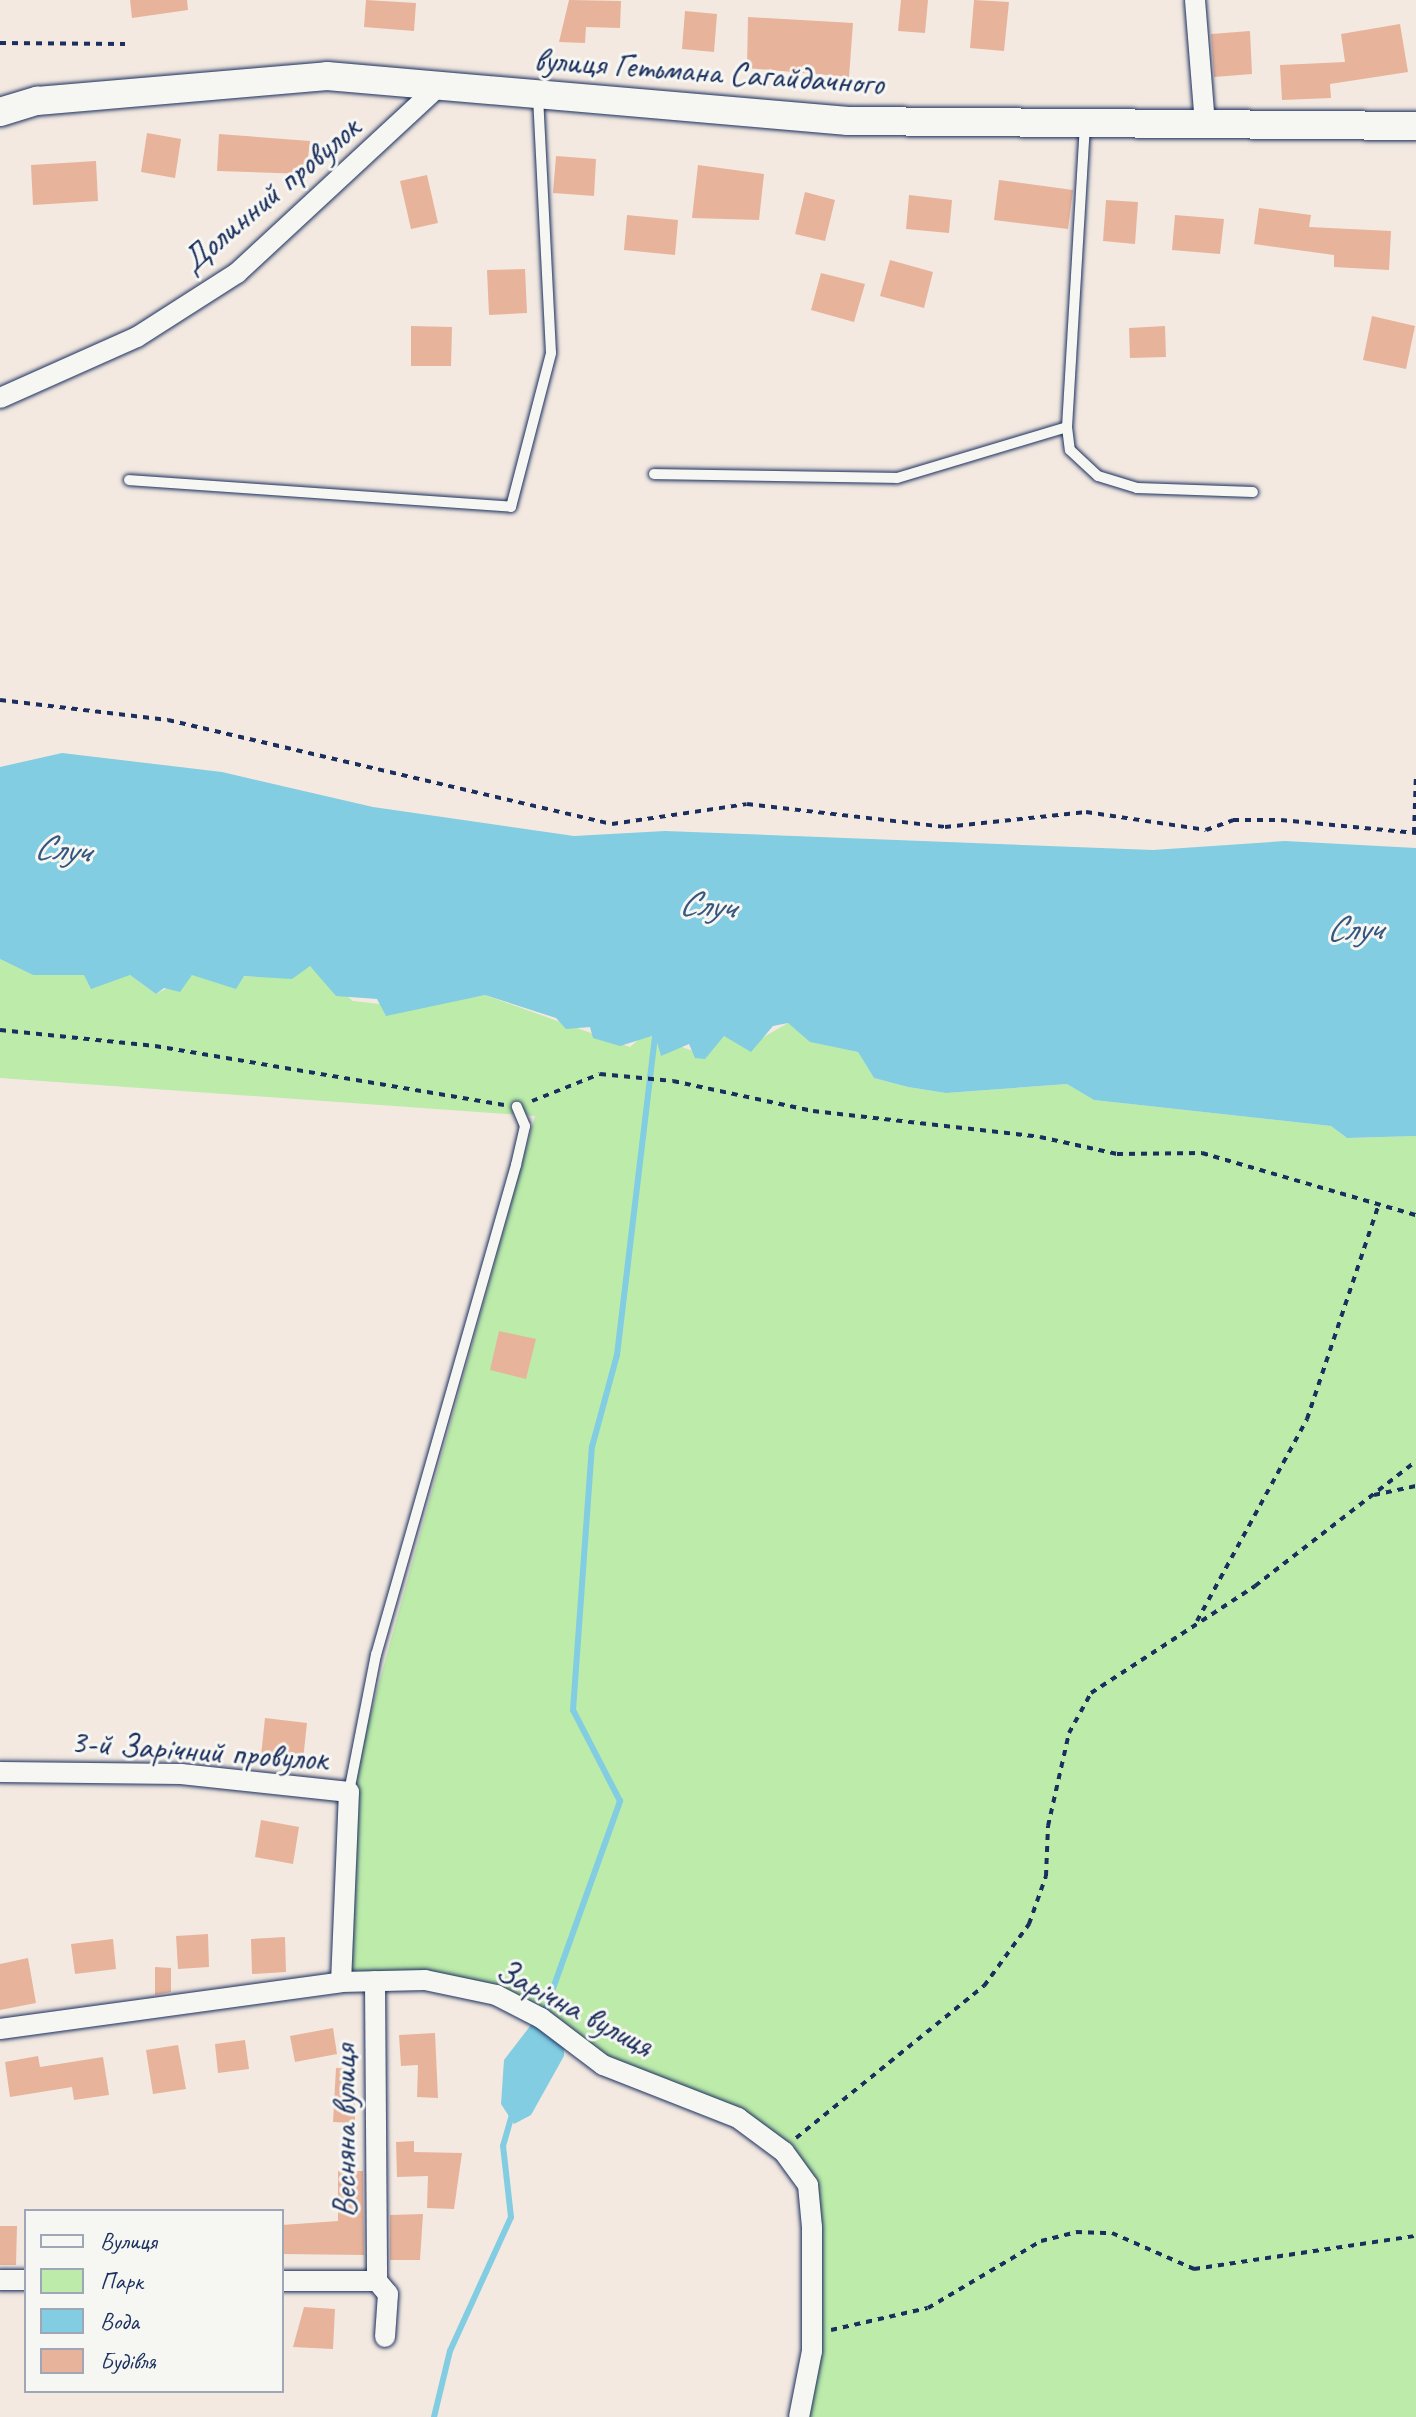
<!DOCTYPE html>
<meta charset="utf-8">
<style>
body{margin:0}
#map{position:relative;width:1416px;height:2417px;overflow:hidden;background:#f3e9e1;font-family:Caveat,sans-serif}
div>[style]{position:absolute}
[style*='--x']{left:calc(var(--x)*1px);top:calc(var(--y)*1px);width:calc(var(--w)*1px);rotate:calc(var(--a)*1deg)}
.green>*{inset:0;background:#bcebaa}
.water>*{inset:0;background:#82cde2}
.stream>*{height:6px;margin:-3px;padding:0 3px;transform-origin:3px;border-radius:3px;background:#82cde2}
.building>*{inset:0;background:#e8b39b}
.path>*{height:4px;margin-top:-2px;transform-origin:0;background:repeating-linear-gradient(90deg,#1b2f5e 0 6px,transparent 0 12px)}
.roads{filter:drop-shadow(0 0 2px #1b2f5e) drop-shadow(0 0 2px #1b2f5e)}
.service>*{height:10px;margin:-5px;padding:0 5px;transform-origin:5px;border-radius:5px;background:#f6f6f2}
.minor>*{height:20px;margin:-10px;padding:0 10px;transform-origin:10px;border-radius:10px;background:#f6f6f2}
.secondary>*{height:28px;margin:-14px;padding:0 14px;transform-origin:14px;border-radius:14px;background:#f6f6f2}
span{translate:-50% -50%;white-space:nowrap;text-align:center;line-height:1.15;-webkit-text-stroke:6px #f6f6f2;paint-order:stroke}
.street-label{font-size:34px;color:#1b2f5e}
.water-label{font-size:36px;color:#35567f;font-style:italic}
.legend{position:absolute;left:24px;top:2209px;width:260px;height:184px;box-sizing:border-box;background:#f6f6f2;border:2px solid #9ea6b7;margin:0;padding:10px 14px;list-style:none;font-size:24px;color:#1b2f5e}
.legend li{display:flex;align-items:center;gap:16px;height:40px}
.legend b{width:40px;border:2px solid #9ea6b7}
</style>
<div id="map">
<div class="green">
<div style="clip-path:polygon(0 959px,33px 975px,130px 975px,156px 994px,192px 975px,271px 977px,310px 966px,353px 1001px,415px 1008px,485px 995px,630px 1047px,645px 1034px,696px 1052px,724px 1036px,755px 1042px,788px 1023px,811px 1042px,858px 1052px,874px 1078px,908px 1087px,946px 1093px,1067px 1084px,1094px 1100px,1331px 1126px,1347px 1138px,1416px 1136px,1416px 2417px,799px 2417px,812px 2351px,808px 2185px,738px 2118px,603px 2065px,496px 1995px,341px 1982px,349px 1792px,535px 1116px,0 1078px)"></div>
</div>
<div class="water">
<div style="clip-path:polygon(62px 753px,222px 772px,373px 807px,574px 836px,665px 831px,1153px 850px,1285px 841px,1416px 848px,1416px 1136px,1347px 1138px,1331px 1126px,1094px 1100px,1067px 1084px,946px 1093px,908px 1087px,874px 1078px,858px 1052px,810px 1042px,788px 1023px,773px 1026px,751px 1052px,724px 1036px,705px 1059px,695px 1058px,689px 1044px,661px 1056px,655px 1035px,620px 1046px,593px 1038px,590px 1027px,566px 1029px,556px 1018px,485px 995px,386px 1016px,377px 999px,336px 996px,310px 966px,292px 979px,244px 976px,236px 989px,192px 975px,180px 992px,164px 988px,156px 994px,130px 975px,91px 989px,84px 975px,33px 975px,0 959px,0 767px)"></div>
<div style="clip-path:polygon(534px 2021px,564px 2043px,564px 2056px,531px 2115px,514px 2124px,501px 2104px,504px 2060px)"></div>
</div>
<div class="stream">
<div style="--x:546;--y:2008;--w:220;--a:-70.3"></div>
<div style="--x:620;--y:1801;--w:102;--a:-117.3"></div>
<div style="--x:573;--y:1710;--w:264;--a:-85.9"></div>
<div style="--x:592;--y:1447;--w:95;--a:-74.8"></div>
<div style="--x:617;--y:1355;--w:322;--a:-83.2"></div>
<div style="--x:434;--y:2417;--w:68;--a:-76.4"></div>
<div style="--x:450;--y:2351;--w:147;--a:-65.5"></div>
<div style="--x:511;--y:2217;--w:71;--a:-96.4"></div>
<div style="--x:503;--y:2146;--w:33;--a:-74"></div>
</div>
<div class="building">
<div style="clip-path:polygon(130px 0,187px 0,188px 10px,132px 18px)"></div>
<div style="clip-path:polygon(366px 0,416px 3px,414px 31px,364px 27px)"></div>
<div style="clip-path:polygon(569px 0,621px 1px,620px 28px,586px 27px,585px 43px,559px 42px)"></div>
<div style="clip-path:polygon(901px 0,928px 0,925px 33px,898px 31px)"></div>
<div style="clip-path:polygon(974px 0,1009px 2px,1004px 51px,970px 48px)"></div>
<div style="clip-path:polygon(685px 11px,717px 14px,714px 52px,682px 49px)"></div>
<div style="clip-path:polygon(748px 17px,853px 23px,849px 77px,747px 68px)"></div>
<div style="clip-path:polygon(1400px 24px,1408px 72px,1330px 84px,1331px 98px,1282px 100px,1280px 65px,1345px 62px,1341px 34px)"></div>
<div style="clip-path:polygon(1250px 31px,1252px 74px,1214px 77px,1211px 34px)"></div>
<div style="clip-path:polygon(147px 133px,181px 139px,175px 178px,141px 172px)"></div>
<div style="clip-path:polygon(219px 134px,310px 141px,306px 174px,217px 171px)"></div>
<div style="clip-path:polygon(556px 156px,596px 159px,594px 196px,553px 193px)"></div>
<div style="clip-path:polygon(96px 161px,98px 201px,33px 205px,31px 165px)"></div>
<div style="clip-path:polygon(698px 165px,764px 174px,759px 220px,692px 218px)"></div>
<div style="clip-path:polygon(427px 175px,438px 223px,411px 229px,400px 181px)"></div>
<div style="clip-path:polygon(999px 180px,1073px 190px,1068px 229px,994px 220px)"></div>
<div style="clip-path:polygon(805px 192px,835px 200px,825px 241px,795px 234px)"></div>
<div style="clip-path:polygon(909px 195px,952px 200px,949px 233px,906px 229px)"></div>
<div style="clip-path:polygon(1106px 200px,1138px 202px,1135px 244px,1103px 241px)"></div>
<div style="clip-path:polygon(1259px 208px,1311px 215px,1309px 227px,1391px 231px,1389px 270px,1334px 267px,1334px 255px,1254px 244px)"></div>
<div style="clip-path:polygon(627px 215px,678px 220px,675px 255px,624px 250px)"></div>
<div style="clip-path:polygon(1175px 215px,1224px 219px,1220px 254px,1172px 250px)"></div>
<div style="clip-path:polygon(890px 260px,933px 272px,924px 308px,880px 296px)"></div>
<div style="clip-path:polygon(525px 269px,527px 313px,489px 315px,487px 270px)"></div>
<div style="clip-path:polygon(821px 273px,865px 284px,854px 322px,811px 310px)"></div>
<div style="clip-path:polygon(1372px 316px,1415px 326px,1406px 369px,1363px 360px)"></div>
<div style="clip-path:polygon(411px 326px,452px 327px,451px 366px,411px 366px)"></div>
<div style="clip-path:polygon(1165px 326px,1166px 357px,1130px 358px,1129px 328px)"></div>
<div style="clip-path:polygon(499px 1331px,536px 1339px,526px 1379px,490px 1370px)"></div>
<div style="clip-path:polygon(265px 1718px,307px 1723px,303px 1760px,261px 1756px)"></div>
<div style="clip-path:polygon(261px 1820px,299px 1827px,293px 1864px,255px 1857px)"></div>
<div style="clip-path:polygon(208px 1934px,209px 1967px,178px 1969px,176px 1936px)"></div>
<div style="clip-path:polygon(285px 1937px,286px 1972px,252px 1974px,251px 1939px)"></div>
<div style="clip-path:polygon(113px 1939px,116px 1969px,75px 1974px,71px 1944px)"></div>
<div style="clip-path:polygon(28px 1958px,36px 2003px,0 2010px,0 1964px)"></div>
<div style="clip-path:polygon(155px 1967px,171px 1968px,171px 1992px,155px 1995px)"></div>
<div style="clip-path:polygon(333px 2028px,337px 2054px,295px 2062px,290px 2036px)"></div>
<div style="clip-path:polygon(435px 2033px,438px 2098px,417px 2097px,418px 2065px,401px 2066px,399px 2035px)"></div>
<div style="clip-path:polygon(245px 2040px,249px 2069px,218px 2073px,215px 2044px)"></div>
<div style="clip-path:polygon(178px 2045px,186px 2089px,153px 2094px,146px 2050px)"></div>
<div style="clip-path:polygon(38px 2056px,40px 2067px,103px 2057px,109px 2095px,74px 2100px,72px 2087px,10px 2097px,5px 2062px)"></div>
<div style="clip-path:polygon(336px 2068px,354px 2069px,355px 2123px,333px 2122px)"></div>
<div style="clip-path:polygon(414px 2141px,414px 2152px,462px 2153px,454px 2209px,427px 2208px,428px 2176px,397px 2177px,396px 2142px)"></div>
<div style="clip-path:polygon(338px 2171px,363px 2171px,364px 2255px,282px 2254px,282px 2225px,338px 2221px)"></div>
<div style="clip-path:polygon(423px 2214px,420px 2260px,390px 2260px,390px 2215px)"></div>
<div style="clip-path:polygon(0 2226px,17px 2226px,16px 2265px,0 2265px)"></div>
<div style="clip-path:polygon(304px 2307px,335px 2309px,333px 2349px,293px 2347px)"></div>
</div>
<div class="path">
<div style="--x:0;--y:43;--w:125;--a:0.5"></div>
<div style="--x:0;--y:700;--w:169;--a:6.8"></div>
<div style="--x:168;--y:720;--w:456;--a:13.2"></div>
<div style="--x:612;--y:824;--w:136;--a:-8.4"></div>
<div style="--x:747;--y:804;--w:199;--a:6.6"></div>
<div style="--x:945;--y:827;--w:142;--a:-6.1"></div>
<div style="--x:1086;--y:812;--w:121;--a:8.5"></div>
<div style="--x:1206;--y:830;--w:29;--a:-20"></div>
<div style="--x:1233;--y:820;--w:48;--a:0"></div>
<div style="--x:1281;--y:820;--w:136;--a:5.5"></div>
<div style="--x:1414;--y:833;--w:60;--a:-88.1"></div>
<div style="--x:0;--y:1030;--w:156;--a:5.9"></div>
<div style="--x:155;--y:1046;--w:354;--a:9.6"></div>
<div style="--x:532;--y:1101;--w:73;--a:-21.7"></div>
<div style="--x:600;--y:1074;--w:73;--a:5.5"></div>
<div style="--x:673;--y:1081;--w:143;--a:12.1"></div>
<div style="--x:813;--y:1111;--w:228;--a:6.5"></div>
<div style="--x:1040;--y:1137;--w:79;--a:12.4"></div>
<div style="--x:1117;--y:1154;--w:85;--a:-0.7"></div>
<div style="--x:1202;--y:1153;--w:223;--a:16.2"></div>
<div style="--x:1374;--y:1495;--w:43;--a:-12.1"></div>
<div style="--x:1197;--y:1621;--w:230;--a:-61.4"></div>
<div style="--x:1307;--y:1419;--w:227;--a:-71.5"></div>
<div style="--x:796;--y:2138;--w:242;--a:-39"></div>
<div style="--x:984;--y:1986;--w:77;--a:-54"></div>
<div style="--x:1029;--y:1924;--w:51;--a:-70.5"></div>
<div style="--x:1046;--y:1876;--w:50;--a:-87.7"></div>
<div style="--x:1048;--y:1826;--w:95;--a:-77.3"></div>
<div style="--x:1069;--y:1733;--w:46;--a:-61.2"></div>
<div style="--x:1091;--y:1693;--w:196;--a:-33.1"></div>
<div style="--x:1255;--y:1586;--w:204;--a:-37.8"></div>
<div style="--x:831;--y:2330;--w:99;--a:-12.8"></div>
<div style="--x:928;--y:2308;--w:131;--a:-30.7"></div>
<div style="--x:1041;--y:2241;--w:36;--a:-14"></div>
<div style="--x:1076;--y:2232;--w:36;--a:2"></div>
<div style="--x:1112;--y:2233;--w:90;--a:23.7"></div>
<div style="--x:1194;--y:2269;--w:224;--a:-8.5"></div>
</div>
<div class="roads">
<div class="service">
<div style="--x:1067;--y:427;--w:23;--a:83"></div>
<div style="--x:1070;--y:450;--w:38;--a:43"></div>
<div style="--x:1098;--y:476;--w:41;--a:17.1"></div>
<div style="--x:1137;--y:488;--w:116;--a:2"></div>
<div style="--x:654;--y:474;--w:243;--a:0.9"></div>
<div style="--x:897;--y:478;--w:177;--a:-16.7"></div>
<div style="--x:1067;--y:427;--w:303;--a:-86.6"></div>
<div style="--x:129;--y:480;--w:383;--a:4"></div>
<div style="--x:511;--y:507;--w:159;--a:-75.4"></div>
<div style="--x:551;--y:353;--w:257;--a:-92.9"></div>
<div style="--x:349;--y:1792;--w:140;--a:-78.9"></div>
<div style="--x:376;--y:1655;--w:510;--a:-74.05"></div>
<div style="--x:516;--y:1165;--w:40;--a:-77"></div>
<div style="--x:525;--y:1126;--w:21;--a:-113"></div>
</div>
<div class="minor">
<div style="--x:1195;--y:0;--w:124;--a:85.4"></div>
<div style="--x:0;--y:398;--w:150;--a:-24"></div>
<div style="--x:137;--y:337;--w:119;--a:-32.6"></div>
<div style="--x:237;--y:273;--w:277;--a:-42.8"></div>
<div style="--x:0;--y:1772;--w:181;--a:0.6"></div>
<div style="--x:181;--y:1774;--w:169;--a:6.1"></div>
<div style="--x:349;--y:1792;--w:190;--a:92.4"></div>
<div style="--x:375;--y:1981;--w:300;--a:89.6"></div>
<div style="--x:0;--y:2029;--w:344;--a:-7.8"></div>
<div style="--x:341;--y:1982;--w:84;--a:-1.4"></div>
<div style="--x:425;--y:1980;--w:73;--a:11.9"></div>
<div style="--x:496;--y:1995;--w:51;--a:27.1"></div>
<div style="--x:541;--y:2018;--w:78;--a:37.2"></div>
<div style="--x:603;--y:2065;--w:145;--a:21.4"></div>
<div style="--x:738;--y:2118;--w:57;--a:36.5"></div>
<div style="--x:784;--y:2152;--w:41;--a:54"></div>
<div style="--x:808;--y:2185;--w:42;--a:84.6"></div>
<div style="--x:812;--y:2227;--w:124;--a:90"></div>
<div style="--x:812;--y:2351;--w:67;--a:101.1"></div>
<div style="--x:0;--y:2280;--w:26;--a:0"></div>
<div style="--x:282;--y:2281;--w:95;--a:0"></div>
<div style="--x:377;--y:2281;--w:17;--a:50"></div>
<div style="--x:388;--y:2294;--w:43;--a:94"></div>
</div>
<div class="secondary">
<div style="--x:0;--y:112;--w:39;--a:-17"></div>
<div style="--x:37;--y:101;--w:291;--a:-4.9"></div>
<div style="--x:327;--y:76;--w:523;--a:4.94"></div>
<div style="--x:848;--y:121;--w:568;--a:0.5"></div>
</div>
</div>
<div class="street-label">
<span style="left:709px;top:71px;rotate:4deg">вулиця Гетьмана Сагайдачного</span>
<span style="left:270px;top:194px;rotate:-40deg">Долинний провулок</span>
<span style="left:199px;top:1750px;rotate:4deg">3-й Зарічний провулок</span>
<span style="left:575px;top:2007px;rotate:28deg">Зарічна вулиця</span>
<span style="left:344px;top:2131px;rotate:-90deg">Весняна вулиця</span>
</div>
<div class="water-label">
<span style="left:62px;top:849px;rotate:5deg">Случ</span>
<span style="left:707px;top:905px;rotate:5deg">Случ</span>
<span style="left:1354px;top:929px">Случ</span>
</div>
<ul class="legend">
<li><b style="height:10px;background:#f6f6f2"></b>Вулиця</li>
<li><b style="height:22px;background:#bcebaa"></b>Парк</li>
<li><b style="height:22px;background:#82cde2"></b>Вода</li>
<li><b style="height:22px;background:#e8b39b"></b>Будівля</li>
</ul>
</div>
